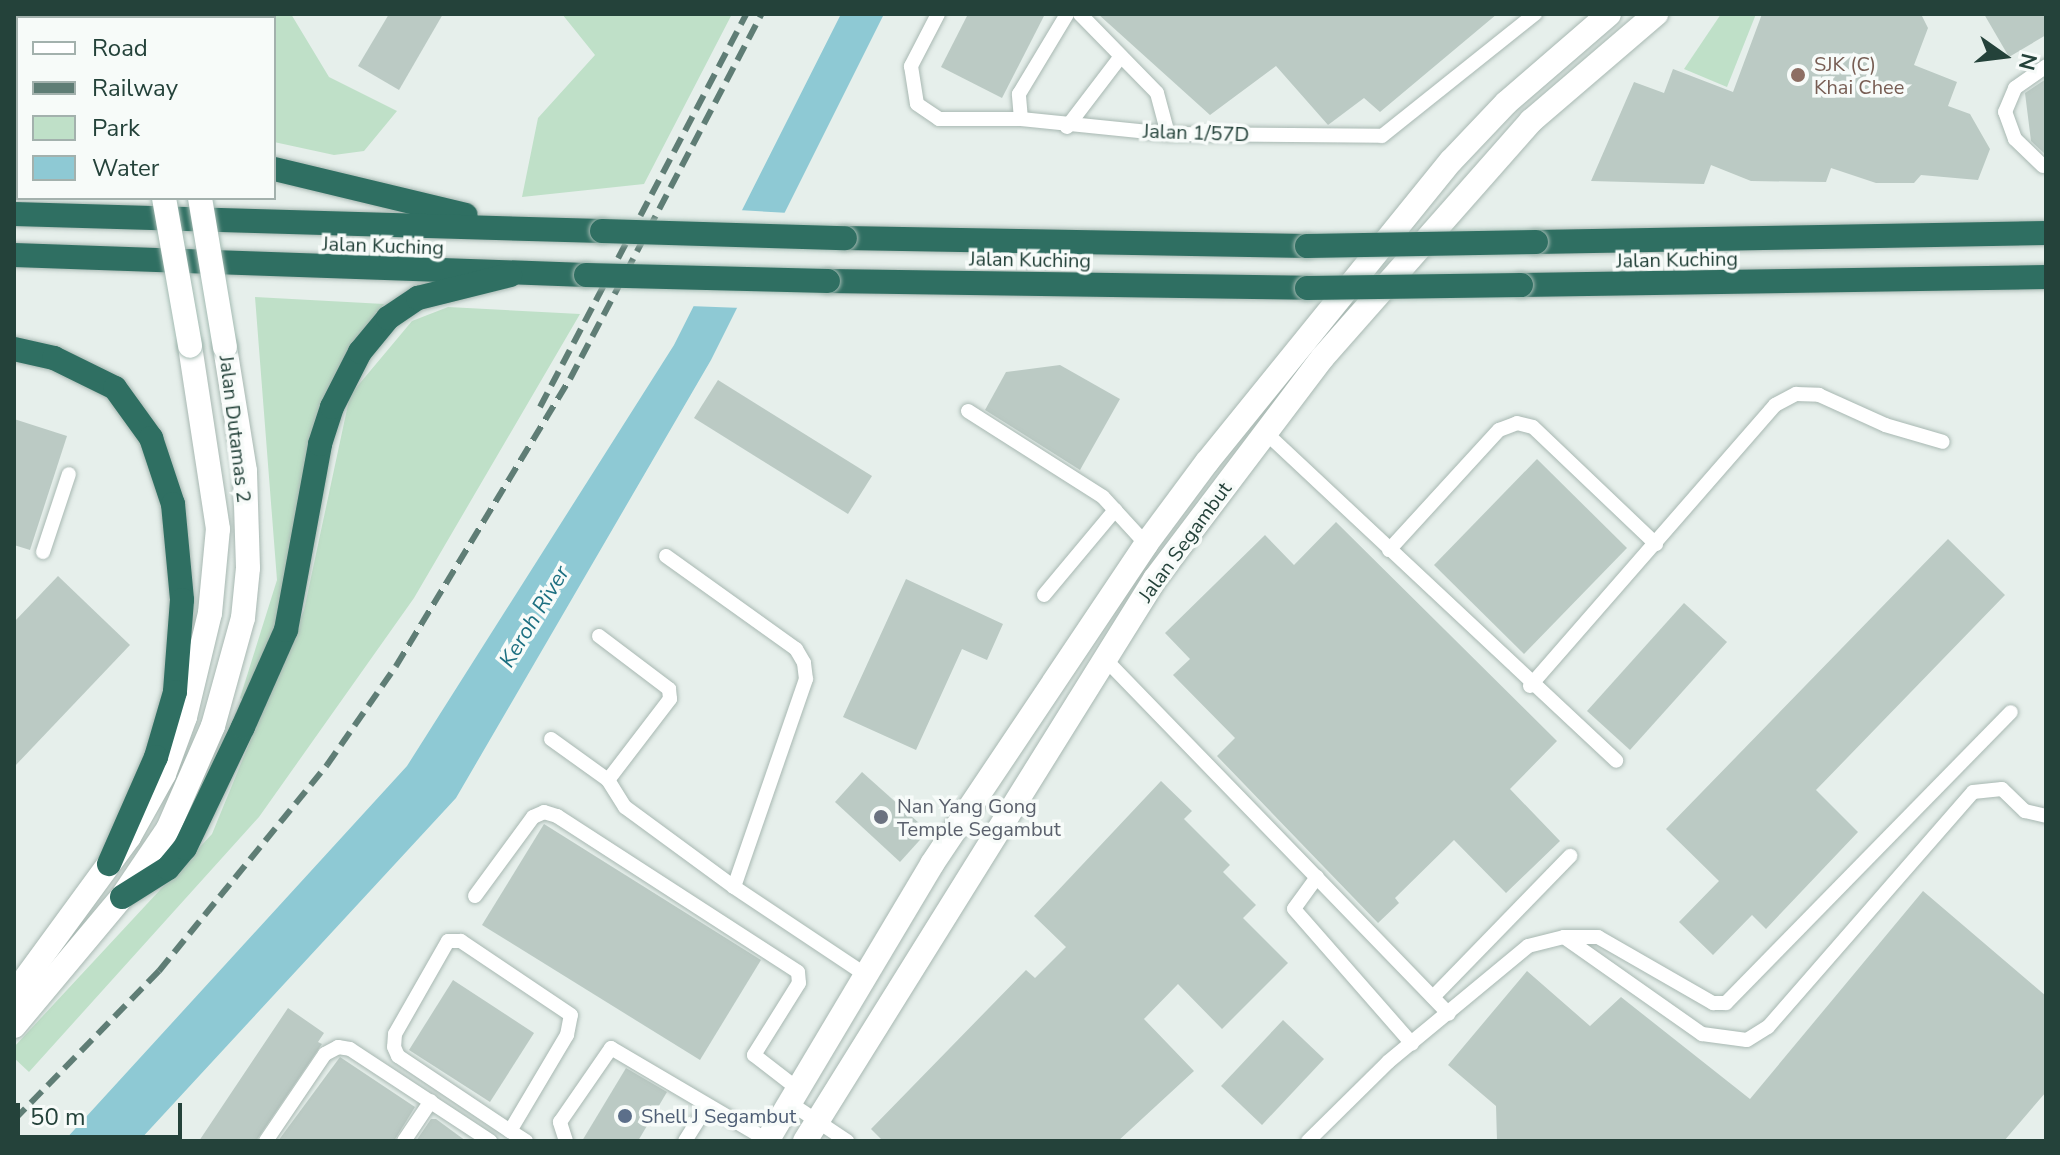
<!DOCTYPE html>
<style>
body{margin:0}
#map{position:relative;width:2060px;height:1155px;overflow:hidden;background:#e6efeb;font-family:"Nunito Sans",sans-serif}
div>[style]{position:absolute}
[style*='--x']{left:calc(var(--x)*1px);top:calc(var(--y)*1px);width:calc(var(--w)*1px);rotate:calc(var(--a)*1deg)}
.green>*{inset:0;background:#bfe0c8}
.water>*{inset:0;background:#8ec9d4}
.pier>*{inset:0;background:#e6efeb}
.building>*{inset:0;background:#bbcac4}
.roads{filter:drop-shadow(0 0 2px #a8b8b2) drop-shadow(0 0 2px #a8b8b2)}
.lane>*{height:14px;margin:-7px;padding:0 7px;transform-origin:7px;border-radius:7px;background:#fff}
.secondary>*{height:24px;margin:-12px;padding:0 12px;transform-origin:12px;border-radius:12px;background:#fff}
.highway>*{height:24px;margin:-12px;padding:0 12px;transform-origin:12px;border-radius:12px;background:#2f6f62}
.rail>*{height:6px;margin-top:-3px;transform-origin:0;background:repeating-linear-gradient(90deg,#5f7d75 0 16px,transparent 0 24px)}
.bridges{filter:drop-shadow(0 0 2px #a4bbb3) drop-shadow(0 0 2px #a4bbb3)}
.secondary-bridge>*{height:24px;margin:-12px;padding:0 12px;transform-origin:12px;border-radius:12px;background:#fff}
.highway-bridge>*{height:24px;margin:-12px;padding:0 12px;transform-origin:12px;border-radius:12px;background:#2f6f62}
.dots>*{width:22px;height:22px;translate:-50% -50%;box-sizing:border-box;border:4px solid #f7fbf9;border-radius:50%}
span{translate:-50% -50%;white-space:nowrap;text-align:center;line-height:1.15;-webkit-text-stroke:7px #f7fbf9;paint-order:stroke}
.education-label{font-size:20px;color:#785e54}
.left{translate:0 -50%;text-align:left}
.street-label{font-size:20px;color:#24423a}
.worship-label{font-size:20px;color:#5b616d}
.service-label{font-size:20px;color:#4e5e75}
.water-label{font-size:22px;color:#1c6f80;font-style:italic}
.frame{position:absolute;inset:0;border:16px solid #24423a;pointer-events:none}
.legend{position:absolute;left:16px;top:16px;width:260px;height:184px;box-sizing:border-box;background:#f7fbf9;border:2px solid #a3b1ad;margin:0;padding:10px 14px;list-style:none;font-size:24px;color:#24423a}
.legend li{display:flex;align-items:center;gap:16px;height:40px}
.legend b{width:40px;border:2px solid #a3b1ad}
.north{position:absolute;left:1964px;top:16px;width:80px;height:80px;-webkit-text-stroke:6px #f7fbf9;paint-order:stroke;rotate:104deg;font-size:22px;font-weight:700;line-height:32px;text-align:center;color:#24423a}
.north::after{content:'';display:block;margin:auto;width:28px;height:36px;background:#24423a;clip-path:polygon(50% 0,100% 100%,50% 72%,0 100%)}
.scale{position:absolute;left:16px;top:1103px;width:166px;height:36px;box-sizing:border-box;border:4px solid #24423a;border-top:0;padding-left:10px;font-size:24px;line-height:28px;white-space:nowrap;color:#24423a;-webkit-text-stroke:6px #f7fbf9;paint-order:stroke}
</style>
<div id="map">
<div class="green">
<div style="clip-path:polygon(210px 14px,291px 14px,329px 77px,397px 111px,364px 151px,334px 155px,274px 142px,274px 18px)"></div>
<div style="clip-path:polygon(562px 14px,732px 14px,644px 184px,522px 197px,538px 118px,595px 55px)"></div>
<div style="clip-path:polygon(1721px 14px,1756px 14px,1727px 87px,1684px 69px)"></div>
<div style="clip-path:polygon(255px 297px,384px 304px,333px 380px,282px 623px,247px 702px,240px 698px,277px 580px)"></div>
<div style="clip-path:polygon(448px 307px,580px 314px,414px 598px,259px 817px,29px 1072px,14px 1058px,14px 1047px,212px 834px,304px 610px,350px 395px,412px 321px)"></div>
</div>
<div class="water">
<div style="clip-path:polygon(841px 14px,884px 14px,711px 360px,456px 798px,139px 1141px,64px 1141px,407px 766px,674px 345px)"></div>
</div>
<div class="pier">
<div style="clip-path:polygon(738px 210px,789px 213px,742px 308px,689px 306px)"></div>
</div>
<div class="building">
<div style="clip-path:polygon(389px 14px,443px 14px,399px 90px,358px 66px)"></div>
<div style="clip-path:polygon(968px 14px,1045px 14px,1002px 98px,941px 67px)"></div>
<div style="clip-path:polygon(1098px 14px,1497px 14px,1380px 112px,1364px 98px,1328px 125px,1276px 66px,1210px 115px)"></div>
<div style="clip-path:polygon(1762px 14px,1921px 14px,1928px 28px,1914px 65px,1957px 82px,1948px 106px,1970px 114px,1990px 149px,1978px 180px,1921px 175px,1914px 183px,1876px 183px,1831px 168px,1826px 182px,1751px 181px,1711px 165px,1704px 184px,1591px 181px,1634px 82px,1664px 93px,1673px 69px,1733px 92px)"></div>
<div style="clip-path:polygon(1984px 14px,2046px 14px,2046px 35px,2009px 57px)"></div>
<div style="clip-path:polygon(2046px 79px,2046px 155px,2031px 141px,2025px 93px)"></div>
<div style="clip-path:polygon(1060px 365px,1120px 399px,1080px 470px,985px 410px,1006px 372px)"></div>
<div style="clip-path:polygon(718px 380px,872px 476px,848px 514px,694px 418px)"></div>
<div style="clip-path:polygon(14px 419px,67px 436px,30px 550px,14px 545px)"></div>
<div style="clip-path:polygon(1537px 459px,1627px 548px,1524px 654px,1434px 565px)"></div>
<div style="clip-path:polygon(1336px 522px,1557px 741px,1510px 789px,1560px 841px,1506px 893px,1454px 840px,1395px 898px,1399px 903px,1378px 923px,1217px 756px,1235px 738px,1173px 675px,1190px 659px,1165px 633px,1265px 535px,1294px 565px)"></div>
<div style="clip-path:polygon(1948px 539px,2005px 595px,1816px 790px,1858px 832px,1766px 929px,1752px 915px,1713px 955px,1679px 922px,1719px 881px,1666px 829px)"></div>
<div style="clip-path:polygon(58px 576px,130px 645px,14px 767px,14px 622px)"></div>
<div style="clip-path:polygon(906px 579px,1003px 624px,987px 660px,962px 649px,916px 750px,843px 717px)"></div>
<div style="clip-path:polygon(1684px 603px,1727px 642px,1630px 750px,1587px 711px)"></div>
<div style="clip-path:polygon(862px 772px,928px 831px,900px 862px,835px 802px)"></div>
<div style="clip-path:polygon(1161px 781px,1192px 811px,1184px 819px,1230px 865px,1223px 872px,1256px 905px,1243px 918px,1288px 963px,1222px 1029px,1178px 984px,1144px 1019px,1194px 1071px,1118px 1141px,883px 1141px,871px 1129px,1026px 970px,1035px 978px,1066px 947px,1034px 916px)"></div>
<div style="clip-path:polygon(544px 824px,761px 960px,700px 1060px,482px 925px)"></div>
<div style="clip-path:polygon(1923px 891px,2046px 996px,2046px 1092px,2004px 1141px,1497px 1141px,1496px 1106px,1448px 1065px,1527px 971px,1590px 1026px,1621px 997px,1750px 1099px)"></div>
<div style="clip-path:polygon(453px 980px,534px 1033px,490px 1102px,409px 1050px)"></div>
<div style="clip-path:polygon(288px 1008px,324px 1033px,318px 1042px,322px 1044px,256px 1141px,199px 1141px)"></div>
<div style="clip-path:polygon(1283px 1020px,1324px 1059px,1262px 1125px,1221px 1086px)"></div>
<div style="clip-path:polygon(340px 1057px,415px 1107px,394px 1141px,278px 1141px)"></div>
<div style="clip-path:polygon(626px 1068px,667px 1092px,638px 1141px,582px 1141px)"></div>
<div style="clip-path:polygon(431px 1119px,436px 1119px,466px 1141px,416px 1141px)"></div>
</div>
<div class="roads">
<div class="lane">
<div style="--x:938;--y:14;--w:59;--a:117.4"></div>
<div style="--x:911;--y:66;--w:38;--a:81"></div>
<div style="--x:917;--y:104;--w:27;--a:34"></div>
<div style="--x:939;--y:119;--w:82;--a:0"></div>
<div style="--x:1021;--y:119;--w:148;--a:5.8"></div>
<div style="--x:1168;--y:134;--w:214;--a:0.5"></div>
<div style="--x:1382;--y:136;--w:196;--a:-38.6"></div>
<div style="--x:1080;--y:14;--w:110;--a:45.7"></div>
<div style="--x:1157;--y:93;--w:42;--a:75"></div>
<div style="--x:1021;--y:119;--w:25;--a:-95"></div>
<div style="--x:1019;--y:94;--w:93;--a:-59"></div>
<div style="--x:1067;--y:127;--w:89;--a:-52.7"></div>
<div style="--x:2043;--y:166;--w:39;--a:-136"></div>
<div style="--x:2015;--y:139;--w:29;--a:-110"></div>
<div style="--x:2005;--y:112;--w:26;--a:-67"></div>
<div style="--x:2015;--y:88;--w:38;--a:-35"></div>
<div style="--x:968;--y:411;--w:160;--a:32.5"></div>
<div style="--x:1103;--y:497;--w:64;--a:47.5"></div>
<div style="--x:1265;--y:432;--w:481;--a:43.1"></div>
<div style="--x:1389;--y:550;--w:163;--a:-47.5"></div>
<div style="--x:1499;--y:430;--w:19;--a:-21"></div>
<div style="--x:1517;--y:423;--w:16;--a:14"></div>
<div style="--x:1533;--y:427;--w:170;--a:43.6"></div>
<div style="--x:43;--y:552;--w:82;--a:-71.6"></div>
<div style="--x:666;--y:556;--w:160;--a:35.6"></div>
<div style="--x:796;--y:649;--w:16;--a:60"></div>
<div style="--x:804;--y:663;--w:16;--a:83"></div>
<div style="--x:806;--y:679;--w:220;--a:109.1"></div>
<div style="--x:734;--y:887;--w:159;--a:33.7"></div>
<div style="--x:1044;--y:595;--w:111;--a:-50.1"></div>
<div style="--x:599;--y:636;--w:88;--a:37.1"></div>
<div style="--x:669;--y:689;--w:10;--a:84"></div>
<div style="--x:670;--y:699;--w:102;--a:127.4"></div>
<div style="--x:1105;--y:659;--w:494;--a:45.9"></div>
<div style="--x:1530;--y:686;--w:373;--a:-48.9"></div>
<div style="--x:1775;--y:405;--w:24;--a:-28"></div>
<div style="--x:1796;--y:394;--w:23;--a:2"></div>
<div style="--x:1819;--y:395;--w:72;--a:24.4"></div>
<div style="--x:1885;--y:425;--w:60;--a:16.3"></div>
<div style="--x:551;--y:739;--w:70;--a:35.7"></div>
<div style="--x:608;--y:780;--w:32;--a:58"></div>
<div style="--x:625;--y:807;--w:135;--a:36.3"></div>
<div style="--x:1317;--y:877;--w:39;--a:126"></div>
<div style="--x:1294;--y:909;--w:179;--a:48.8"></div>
<div style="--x:475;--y:896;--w:98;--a:-53.7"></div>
<div style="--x:533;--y:817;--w:12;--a:-24"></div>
<div style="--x:544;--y:812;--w:14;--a:17"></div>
<div style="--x:557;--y:816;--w:287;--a:32.9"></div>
<div style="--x:798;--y:972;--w:11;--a:85"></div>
<div style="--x:799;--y:983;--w:85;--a:122"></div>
<div style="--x:754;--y:1055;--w:56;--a:37.7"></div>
<div style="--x:1564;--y:937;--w:34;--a:0"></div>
<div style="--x:1598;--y:937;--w:133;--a:29.9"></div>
<div style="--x:1713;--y:1003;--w:13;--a:0"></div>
<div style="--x:1726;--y:1003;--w:407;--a:-45.6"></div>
<div style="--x:1433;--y:997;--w:197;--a:-45.8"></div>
<div style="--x:790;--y:1103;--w:69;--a:33.7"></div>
<div style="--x:510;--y:1131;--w:112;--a:-59.3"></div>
<div style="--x:567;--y:1035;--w:20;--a:-79"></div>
<div style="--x:571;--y:1015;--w:133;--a:-146.1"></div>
<div style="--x:461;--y:941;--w:13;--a:180"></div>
<div style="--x:448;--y:941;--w:107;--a:119.7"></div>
<div style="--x:395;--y:1034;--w:13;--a:94"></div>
<div style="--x:394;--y:1047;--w:10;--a:66"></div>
<div style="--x:398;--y:1056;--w:135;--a:33.8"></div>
<div style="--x:510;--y:1131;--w:19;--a:32"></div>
<div style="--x:266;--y:1141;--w:105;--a:-55.9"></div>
<div style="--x:325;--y:1054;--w:15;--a:-28"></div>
<div style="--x:338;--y:1047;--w:12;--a:9"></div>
<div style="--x:350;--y:1049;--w:168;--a:33.3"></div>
<div style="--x:404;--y:1141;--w:48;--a:-56"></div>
<div style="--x:566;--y:1141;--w:20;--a:-108"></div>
<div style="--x:560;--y:1122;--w:90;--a:-55.4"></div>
<div style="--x:611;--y:1048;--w:181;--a:30.5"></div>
<div style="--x:685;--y:1141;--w:41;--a:-57.8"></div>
<div style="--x:1308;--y:1141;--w:112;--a:-44.6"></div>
<div style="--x:1388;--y:1062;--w:182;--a:-39.6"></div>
<div style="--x:1528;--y:946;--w:37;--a:-14"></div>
<div style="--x:1564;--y:937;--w:169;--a:35.1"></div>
<div style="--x:1702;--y:1034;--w:45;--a:7.6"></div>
<div style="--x:1747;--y:1040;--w:25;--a:-32"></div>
<div style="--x:1768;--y:1027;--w:312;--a:-48.9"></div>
<div style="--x:1973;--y:792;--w:29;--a:-6"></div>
<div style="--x:2002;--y:789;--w:32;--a:44"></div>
<div style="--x:2025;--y:811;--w:22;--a:13"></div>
</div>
<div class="secondary">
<div style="--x:169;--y:14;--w:4;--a:76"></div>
<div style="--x:14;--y:994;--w:195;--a:-53.8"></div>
<div style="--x:129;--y:837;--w:72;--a:-60.9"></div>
<div style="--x:164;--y:774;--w:61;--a:-69.8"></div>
<div style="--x:185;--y:717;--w:107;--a:-76.5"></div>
<div style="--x:210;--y:613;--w:84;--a:-84.6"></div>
<div style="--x:218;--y:529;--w:185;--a:-98.7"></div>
<div style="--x:14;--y:1026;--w:168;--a:-50.1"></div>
<div style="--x:122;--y:897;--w:82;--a:-55.9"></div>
<div style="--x:168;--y:829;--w:112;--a:-66.4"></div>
<div style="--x:213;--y:726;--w:112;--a:-74.5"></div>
<div style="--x:243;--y:618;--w:50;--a:-84.3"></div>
<div style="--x:248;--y:568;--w:97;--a:-91.8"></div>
<div style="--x:245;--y:471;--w:126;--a:-99.2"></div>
<div style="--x:767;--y:1141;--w:322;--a:-59.2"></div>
<div style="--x:932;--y:864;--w:385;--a:-56.2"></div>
<div style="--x:1146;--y:544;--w:102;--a:-53.4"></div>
<div style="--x:1207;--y:462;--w:387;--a:-51"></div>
<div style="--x:1451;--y:161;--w:80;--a:-46.5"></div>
<div style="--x:1506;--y:103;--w:136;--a:-40.8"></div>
<div style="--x:805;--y:1141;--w:662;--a:-58.09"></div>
<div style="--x:1155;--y:579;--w:278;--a:-52.9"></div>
<div style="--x:1323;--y:357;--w:315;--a:-48.6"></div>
<div style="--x:1531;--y:121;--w:165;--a:-40.6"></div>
</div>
<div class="highway">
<div style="--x:201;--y:14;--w:4;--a:76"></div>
<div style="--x:120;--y:18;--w:4;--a:-76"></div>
<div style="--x:14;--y:147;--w:4;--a:-14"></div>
<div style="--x:274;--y:169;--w:197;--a:13.5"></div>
<div style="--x:14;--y:214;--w:588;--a:1.66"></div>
<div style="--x:845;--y:238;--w:462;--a:1"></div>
<div style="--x:1536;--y:242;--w:510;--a:-1.01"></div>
<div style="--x:14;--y:255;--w:572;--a:2"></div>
<div style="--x:828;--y:281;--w:479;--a:0.8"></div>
<div style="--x:1521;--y:285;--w:525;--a:-0.87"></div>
<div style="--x:14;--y:349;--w:41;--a:12.7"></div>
<div style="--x:54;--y:358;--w:68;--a:26.2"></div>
<div style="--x:115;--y:388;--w:62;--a:54.2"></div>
<div style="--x:151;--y:438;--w:70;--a:71.6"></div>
<div style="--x:173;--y:504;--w:96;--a:84.6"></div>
<div style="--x:182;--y:600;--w:92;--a:94.4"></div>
<div style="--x:175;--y:692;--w:68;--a:106.3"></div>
<div style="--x:156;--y:757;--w:117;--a:113.7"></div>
<div style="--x:122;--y:897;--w:54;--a:-32.2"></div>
<div style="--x:168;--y:868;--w:26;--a:-50"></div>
<div style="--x:185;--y:848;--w:134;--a:-64.4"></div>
<div style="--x:243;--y:727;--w:106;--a:-66.1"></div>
<div style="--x:286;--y:630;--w:189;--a:-79.6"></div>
<div style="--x:320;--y:444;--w:39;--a:-72"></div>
<div style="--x:332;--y:407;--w:62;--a:-63"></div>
<div style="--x:360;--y:352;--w:44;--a:-50.5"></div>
<div style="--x:388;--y:318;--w:36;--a:-34"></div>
<div style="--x:418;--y:298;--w:95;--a:-14"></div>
</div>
</div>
<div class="rail">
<div style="--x:540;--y:407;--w:444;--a:-62.3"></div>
<div style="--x:14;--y:1120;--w:208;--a:-45.8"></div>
<div style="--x:159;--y:971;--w:266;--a:-50.8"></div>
<div style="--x:327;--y:765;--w:121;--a:-55.1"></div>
<div style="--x:396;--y:666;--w:336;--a:-58.8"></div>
<div style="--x:570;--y:379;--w:412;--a:-62.3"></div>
</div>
<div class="bridges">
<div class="secondary-bridge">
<div style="--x:164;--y:198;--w:150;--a:80"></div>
<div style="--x:200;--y:198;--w:151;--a:80.5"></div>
</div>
<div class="highway-bridge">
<div style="--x:602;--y:231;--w:243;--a:1.7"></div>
<div style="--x:1307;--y:246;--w:229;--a:-1"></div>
<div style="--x:586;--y:275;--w:242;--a:1.4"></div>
<div style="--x:1307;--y:288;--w:214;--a:-0.8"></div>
</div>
</div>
<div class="dots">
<div style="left:1798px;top:75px;background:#8d6e63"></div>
<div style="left:881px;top:817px;background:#6b7280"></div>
<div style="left:625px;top:1116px;background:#5c6f8a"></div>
</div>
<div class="education-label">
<span class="left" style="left:1814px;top:76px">SJK (C)<br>Khai Chee</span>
</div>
<div class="street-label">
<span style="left:1196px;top:133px;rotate:2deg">Jalan 1/57D</span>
<span style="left:383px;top:246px;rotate:2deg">Jalan Kuching</span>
<span style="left:1030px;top:260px;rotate:1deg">Jalan Kuching</span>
<span style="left:1677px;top:260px;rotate:-1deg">Jalan Kuching</span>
<span style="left:235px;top:429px;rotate:83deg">Jalan Dutamas 2</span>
<span style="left:1185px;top:542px;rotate:-54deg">Jalan Segambut</span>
</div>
<div class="worship-label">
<span class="left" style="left:897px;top:818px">Nan Yang Gong<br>Temple Segambut</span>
</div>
<div class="service-label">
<span class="left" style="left:641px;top:1116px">Shell J Segambut</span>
</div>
<div class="water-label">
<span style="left:535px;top:617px;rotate:-59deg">Keroh River</span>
</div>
<div class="frame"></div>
<ul class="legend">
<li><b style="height:10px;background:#fff"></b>Road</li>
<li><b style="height:10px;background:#5f7d75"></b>Railway</li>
<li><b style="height:22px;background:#bfe0c8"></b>Park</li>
<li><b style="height:22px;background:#8ec9d4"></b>Water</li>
</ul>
<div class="north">N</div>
<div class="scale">50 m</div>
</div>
